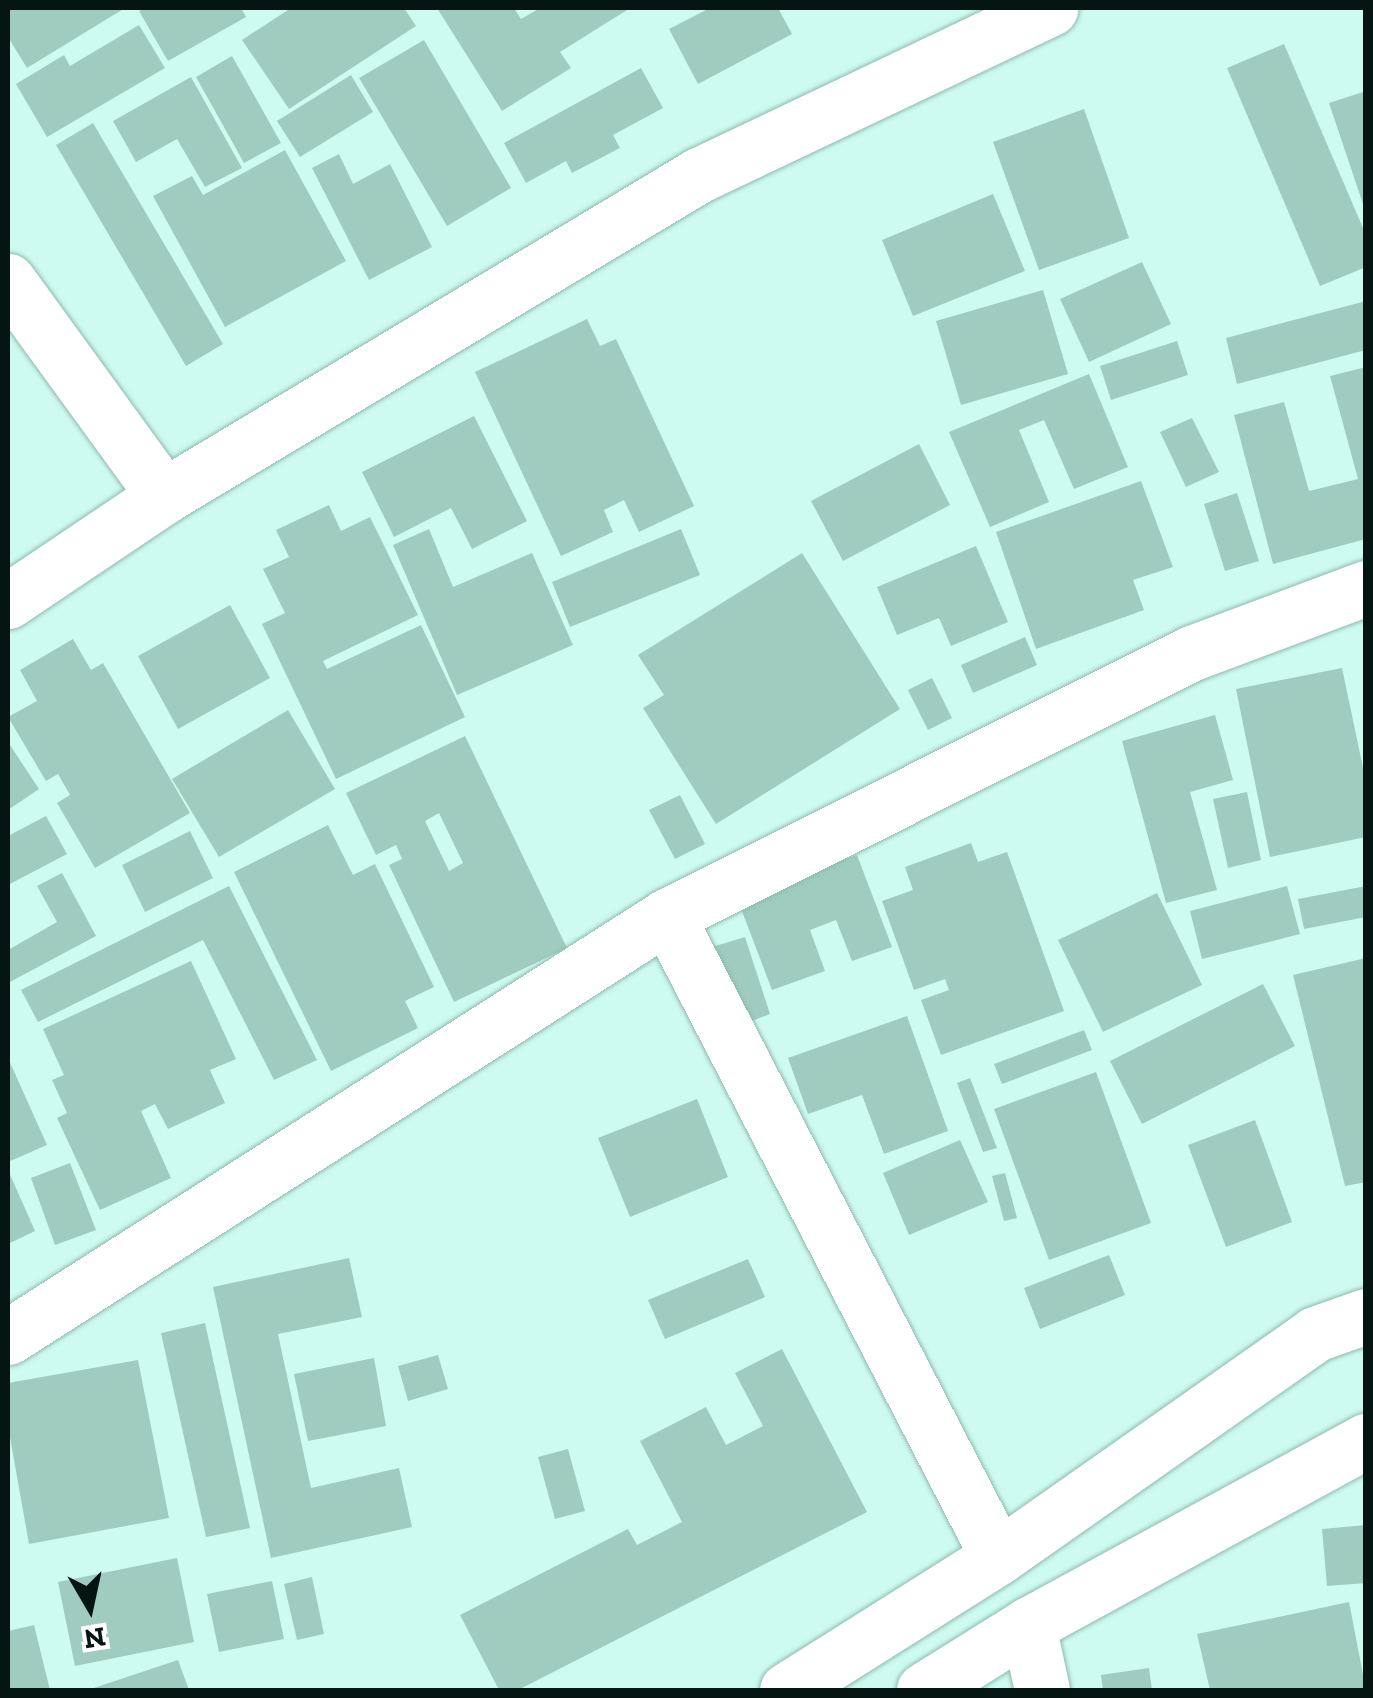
<!DOCTYPE html>
<style>
body{margin:0}
#map{position:relative;width:1373px;height:1698px;overflow:hidden;background:#cefbef;font-family:"Zilla Slab",serif}
div>[style]{position:absolute}
[style*='--x']{left:calc(var(--x)*1px);top:calc(var(--y)*1px);width:calc(var(--w)*1px);rotate:calc(var(--a)*1deg)}
.building>*{inset:0;background:#a0ccc0}
.roads{filter:drop-shadow(0 0 2px #8eb9ae) drop-shadow(0 0 2px #8eb9ae)}
.minor>*{height:55px;margin:-27.5px;padding:0 27.5px;transform-origin:27.5px;border-radius:27.5px;background:#fff}
span{translate:-50% -50%;white-space:nowrap;text-align:center;line-height:1.15;-webkit-text-stroke:8px #fdfdfd;paint-order:stroke}
.frame{position:absolute;inset:0;border:10px solid #051511;pointer-events:none}
.north{position:absolute;left:40px;top:1558px;width:100px;height:100px;-webkit-text-stroke:8px #fdfdfd;paint-order:stroke;rotate:171deg;font-size:28px;font-weight:700;line-height:40px;text-align:center;color:#051511}
.north::after{content:'';display:block;margin:auto;width:35px;height:45px;background:#051511;clip-path:polygon(50% 0,100% 100%,50% 72%,0 100%)}
</style>
<div id="map">
<div class="building">
<div style="clip-path:polygon(8px 8px,125px 8px,27px 68px,8px 37px)"></div>
<div style="clip-path:polygon(146px 8px,241px 8px,246px 17px,168px 61px,139px 11px)"></div>
<div style="clip-path:polygon(291px 8px,404px 8px,416px 26px,289px 109px,242px 40px)"></div>
<div style="clip-path:polygon(437px 8px,514px 8px,521px 19px,540px 8px,627px 10px,560px 52px,571px 68px,502px 111px)"></div>
<div style="clip-path:polygon(710px 8px,778px 8px,792px 34px,698px 84px,669px 29px)"></div>
<div style="clip-path:polygon(139px 25px,165px 68px,47px 137px,16px 84px,64px 55px,70px 66px)"></div>
<div style="clip-path:polygon(424px 40px,511px 188px,447px 226px,359px 78px)"></div>
<div style="clip-path:polygon(1284px 44px,1366px 235px,1366px 267px,1320px 286px,1227px 68px)"></div>
<div style="clip-path:polygon(232px 56px,281px 143px,244px 163px,196px 77px)"></div>
<div style="clip-path:polygon(641px 68px,663px 108px,613px 135px,620px 148px,572px 173px,566px 161px,526px 183px,504px 143px)"></div>
<div style="clip-path:polygon(351px 75px,373px 112px,300px 157px,277px 121px)"></div>
<div style="clip-path:polygon(191px 77px,242px 168px,205px 187px,177px 139px,136px 162px,113px 121px)"></div>
<div style="clip-path:polygon(1366px 91px,1366px 210px,1365px 210px,1329px 103px)"></div>
<div style="clip-path:polygon(1084px 109px,1129px 238px,1039px 270px,993px 142px)"></div>
<div style="clip-path:polygon(93px 123px,223px 344px,186px 366px,56px 145px)"></div>
<div style="clip-path:polygon(285px 150px,346px 261px,225px 327px,153px 196px,192px 176px,203px 195px)"></div>
<div style="clip-path:polygon(339px 154px,353px 184px,390px 164px,432px 247px,369px 280px,312px 168px)"></div>
<div style="clip-path:polygon(993px 194px,1025px 271px,913px 316px,882px 240px)"></div>
<div style="clip-path:polygon(1142px 262px,1171px 324px,1089px 362px,1060px 299px)"></div>
<div style="clip-path:polygon(1043px 290px,1068px 374px,961px 405px,936px 321px)"></div>
<div style="clip-path:polygon(1366px 301px,1366px 350px,1237px 384px,1226px 338px)"></div>
<div style="clip-path:polygon(587px 319px,600px 346px,616px 339px,694px 506px,639px 532px,624px 500px,604px 510px,613px 532px,561px 556px,475px 372px)"></div>
<div style="clip-path:polygon(1177px 341px,1188px 375px,1111px 400px,1100px 366px)"></div>
<div style="clip-path:polygon(1366px 367px,1366px 539px,1273px 564px,1234px 415px,1284px 402px,1309px 491px,1358px 479px,1330px 376px)"></div>
<div style="clip-path:polygon(1089px 374px,1128px 467px,1074px 489px,1044px 420px,1019px 430px,1049px 502px,990px 527px,949px 432px)"></div>
<div style="clip-path:polygon(474px 416px,527px 521px,472px 549px,451px 508px,394px 537px,362px 472px)"></div>
<div style="clip-path:polygon(1192px 418px,1219px 472px,1186px 487px,1160px 432px)"></div>
<div style="clip-path:polygon(919px 444px,950px 505px,843px 561px,811px 501px)"></div>
<div style="clip-path:polygon(1141px 481px,1173px 567px,1133px 580px,1144px 610px,1036px 649px,996px 532px)"></div>
<div style="clip-path:polygon(1237px 493px,1259px 561px,1225px 571px,1204px 504px)"></div>
<div style="clip-path:polygon(329px 505px,341px 531px,370px 517px,418px 615px,323px 661px,327px 669px,421px 625px,465px 717px,336px 779px,262px 624px,285px 613px,263px 569px,289px 557px,276px 530px)"></div>
<div style="clip-path:polygon(429px 529px,453px 587px,532px 553px,573px 645px,457px 695px,393px 545px)"></div>
<div style="clip-path:polygon(681px 529px,700px 575px,570px 627px,552px 582px)"></div>
<div style="clip-path:polygon(976px 546px,1008px 622px,951px 646px,939px 618px,897px 635px,877px 587px)"></div>
<div style="clip-path:polygon(802px 553px,900px 709px,716px 824px,643px 708px,664px 695px,638px 655px)"></div>
<div style="clip-path:polygon(230px 605px,270px 678px,178px 729px,138px 656px)"></div>
<div style="clip-path:polygon(1025px 637px,1037px 665px,973px 693px,961px 665px)"></div>
<div style="clip-path:polygon(73px 639px,91px 670px,103px 663px,190px 813px,95px 868px,57px 803px,70px 795px,58px 774px,46px 781px,8px 717px,37px 701px,20px 670px)"></div>
<div style="clip-path:polygon(1342px 668px,1366px 782px,1366px 837px,1270px 857px,1236px 689px)"></div>
<div style="clip-path:polygon(932px 678px,952px 718px,928px 730px,908px 690px)"></div>
<div style="clip-path:polygon(288px 710px,335px 789px,219px 857px,172px 779px)"></div>
<div style="clip-path:polygon(1215px 715px,1233px 780px,1190px 792px,1217px 890px,1166px 903px,1122px 741px)"></div>
<div style="clip-path:polygon(evenodd,465px 736px,567px 948px,454px 1002px,389px 865px,402px 859px,396px 845px,376px 855px,346px 793px,465px 736px,439px 813px,463px 863px,449px 871px,425px 821px,439px 813px)"></div>
<div style="clip-path:polygon(8px 742px,39px 789px,8px 810px)"></div>
<div style="clip-path:polygon(1247px 792px,1261px 860px,1228px 868px,1213px 799px)"></div>
<div style="clip-path:polygon(680px 795px,705px 844px,675px 859px,649px 810px)"></div>
<div style="clip-path:polygon(46px 816px,67px 854px,8px 885px,8px 836px)"></div>
<div style="clip-path:polygon(328px 825px,353px 875px,375px 864px,434px 987px,405px 1001px,418px 1028px,331px 1071px,234px 872px)"></div>
<div style="clip-path:polygon(190px 831px,213px 878px,145px 912px,122px 865px)"></div>
<div style="clip-path:polygon(971px 843px,978px 862px,1007px 852px,1064px 1011px,941px 1055px,921px 1000px,949px 990px,945px 979px,914px 990px,882px 901px,913px 890px,905px 867px)"></div>
<div style="clip-path:polygon(857px 855px,892px 947px,852px 961px,836px 920px,810px 930px,825px 971px,772px 990px,737px 898px)"></div>
<div style="clip-path:polygon(62px 873px,96px 936px,8px 983px,8px 950px,57px 922px,37px 886px)"></div>
<div style="clip-path:polygon(229px 886px,317px 1060px,274px 1080px,203px 940px,38px 1022px,21px 990px)"></div>
<div style="clip-path:polygon(1287px 886px,1300px 934px,1202px 959px,1190px 911px)"></div>
<div style="clip-path:polygon(1366px 886px,1366px 917px,1304px 929px,1298px 899px)"></div>
<div style="clip-path:polygon(1157px 893px,1202px 985px,1103px 1032px,1058px 940px)"></div>
<div style="clip-path:polygon(745px 937px,770px 1014px,739px 1026px,712px 947px)"></div>
<div style="clip-path:polygon(1366px 958px,1366px 1182px,1345px 1186px,1293px 975px)"></div>
<div style="clip-path:polygon(191px 961px,236px 1059px,210px 1070px,225px 1103px,168px 1129px,155px 1104px,141px 1111px,171px 1178px,100px 1210px,57px 1118px,67px 1113px,52px 1080px,64px 1075px,43px 1029px)"></div>
<div style="clip-path:polygon(1263px 984px,1295px 1046px,1142px 1124px,1110px 1061px)"></div>
<div style="clip-path:polygon(907px 1016px,948px 1131px,884px 1154px,862px 1095px,808px 1114px,788px 1058px)"></div>
<div style="clip-path:polygon(1084px 1030px,1092px 1050px,1002px 1084px,994px 1064px)"></div>
<div style="clip-path:polygon(8px 1058px,47px 1145px,8px 1162px)"></div>
<div style="clip-path:polygon(1096px 1072px,1151px 1223px,1049px 1260px,994px 1109px)"></div>
<div style="clip-path:polygon(970px 1078px,997px 1148px,983px 1152px,957px 1083px)"></div>
<div style="clip-path:polygon(697px 1099px,728px 1177px,630px 1217px,598px 1138px)"></div>
<div style="clip-path:polygon(1255px 1120px,1292px 1222px,1226px 1247px,1188px 1145px)"></div>
<div style="clip-path:polygon(960px 1140px,988px 1202px,909px 1235px,883px 1173px)"></div>
<div style="clip-path:polygon(70px 1163px,96px 1230px,55px 1245px,31px 1178px)"></div>
<div style="clip-path:polygon(8px 1170px,35px 1231px,8px 1244px)"></div>
<div style="clip-path:polygon(1005px 1173px,1017px 1218px,1004px 1221px,992px 1176px)"></div>
<div style="clip-path:polygon(1109px 1255px,1125px 1295px,1040px 1329px,1024px 1288px)"></div>
<div style="clip-path:polygon(349px 1258px,362px 1317px,278px 1334px,311px 1488px,399px 1468px,412px 1527px,271px 1558px,213px 1287px)"></div>
<div style="clip-path:polygon(748px 1259px,765px 1297px,665px 1339px,648px 1300px)"></div>
<div style="clip-path:polygon(205px 1323px,250px 1528px,206px 1537px,161px 1333px)"></div>
<div style="clip-path:polygon(782px 1349px,867px 1512px,518px 1690px,499px 1690px,460px 1615px,628px 1529px,637px 1545px,682px 1522px,640px 1441px,706px 1407px,726px 1445px,763px 1426px,735px 1373px)"></div>
<div style="clip-path:polygon(438px 1355px,448px 1389px,408px 1401px,398px 1366px)"></div>
<div style="clip-path:polygon(374px 1358px,386px 1426px,308px 1441px,294px 1374px)"></div>
<div style="clip-path:polygon(138px 1360px,169px 1518px,29px 1544px,8px 1426px,8px 1383px)"></div>
<div style="clip-path:polygon(568px 1449px,585px 1511px,555px 1519px,538px 1457px)"></div>
<div style="clip-path:polygon(1366px 1525px,1366px 1583px,1327px 1586px,1322px 1529px)"></div>
<div style="clip-path:polygon(177px 1558px,194px 1642px,75px 1666px,58px 1582px)"></div>
<div style="clip-path:polygon(312px 1577px,324px 1634px,297px 1640px,284px 1584px)"></div>
<div style="clip-path:polygon(272px 1581px,284px 1639px,219px 1652px,207px 1594px)"></div>
<div style="clip-path:polygon(1349px 1602px,1366px 1690px,1210px 1690px,1197px 1634px)"></div>
<div style="clip-path:polygon(34px 1625px,50px 1690px,8px 1690px,8px 1631px)"></div>
<div style="clip-path:polygon(178px 1660px,189px 1690px,88px 1690px)"></div>
<div style="clip-path:polygon(1149px 1668px,1152px 1690px,1103px 1690px,1101px 1675px)"></div>
</div>
<div class="roads">
<div class="minor">
<div style="--x:8;--y:281;--w:266;--a:54"></div>
<div style="--x:8;--y:601;--w:188;--a:-33.9"></div>
<div style="--x:164;--y:496;--w:624;--a:-30.96"></div>
<div style="--x:699;--y:175;--w:389;--a:-25.4"></div>
<div style="--x:667;--y:916;--w:721;--a:62.69"></div>
<div style="--x:8;--y:1337;--w:782;--a:-32.57"></div>
<div style="--x:667;--y:916;--w:587;--a:-26.61"></div>
<div style="--x:1192;--y:653;--w:186;--a:-20.5"></div>
<div style="--x:1028;--y:1625;--w:66;--a:77.8"></div>
<div style="--x:787;--y:1690;--w:249;--a:-32.2"></div>
<div style="--x:998;--y:1557;--w:388;--a:-35.1"></div>
<div style="--x:1315;--y:1334;--w:54;--a:-19.4"></div>
<div style="--x:924;--y:1690;--w:123;--a:-32"></div>
<div style="--x:1028;--y:1625;--w:385;--a:-28.6"></div>
</div>
</div>
<div class="frame"></div>
<div class="north">N</div>
</div>
